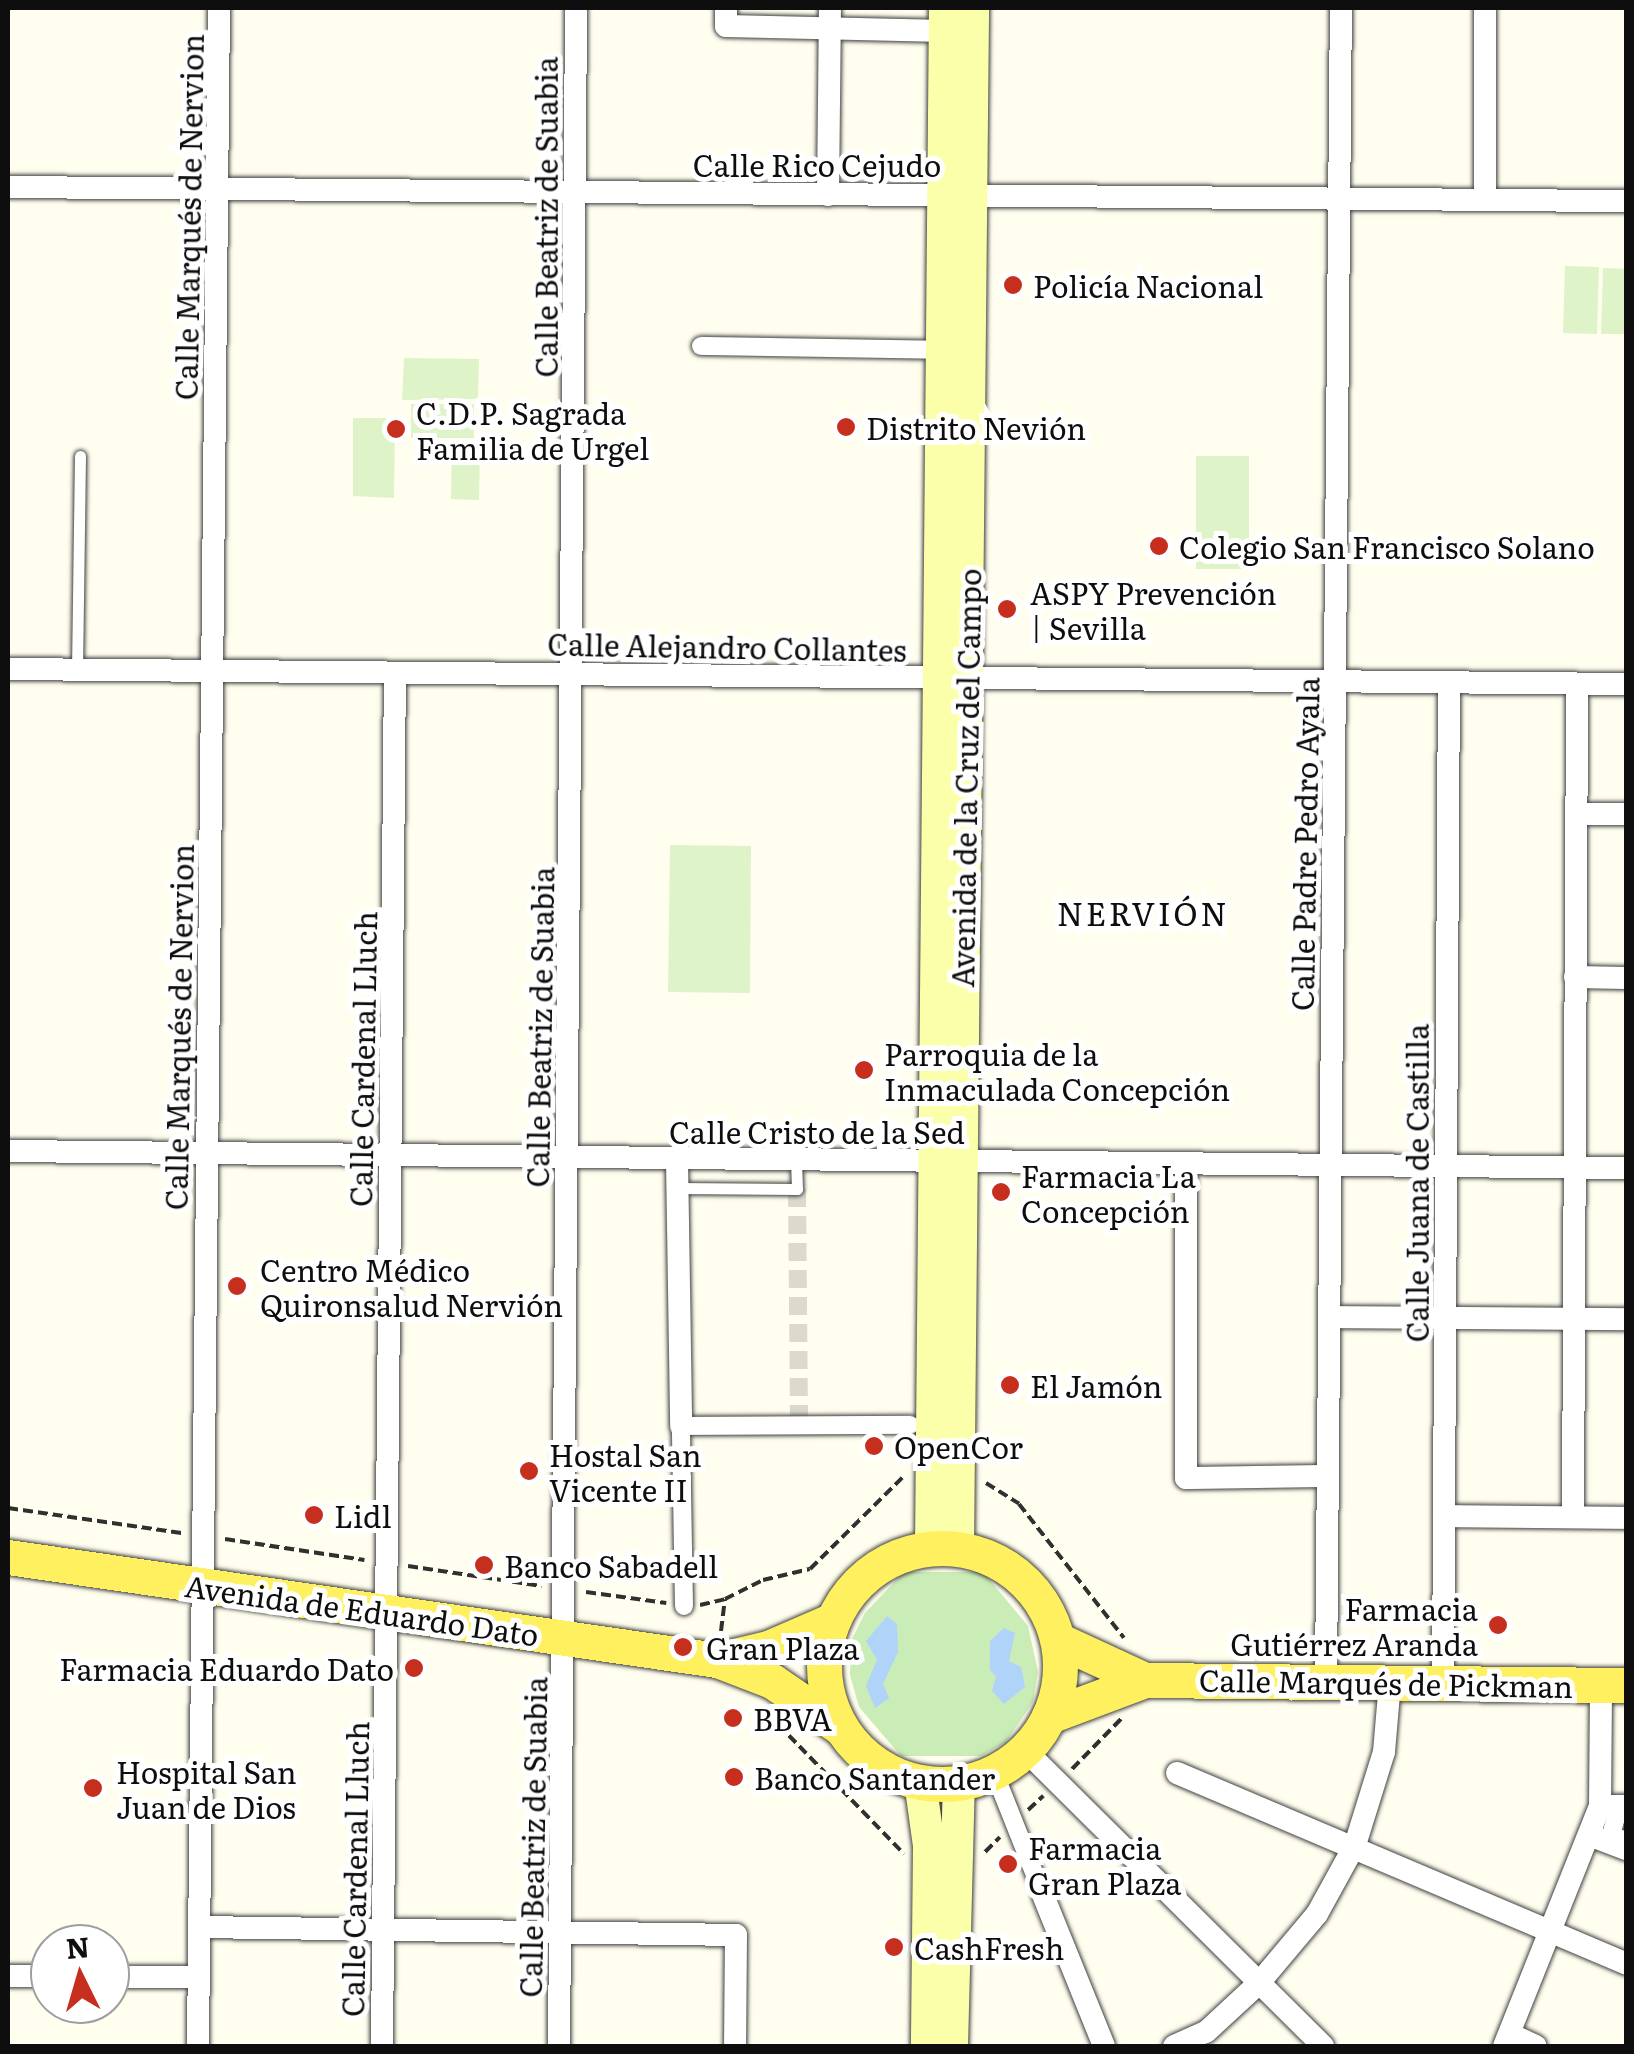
<!DOCTYPE html>
<meta charset="utf-8">
<style>
body{margin:0}
#map{position:relative;width:1634px;height:2054px;overflow:hidden;background:#fffeef;font-family:Literata,serif}
div>[style]{position:absolute}
[style*='--x']{left:calc(var(--x)*1px);top:calc(var(--y)*1px);width:calc(var(--w)*1px);rotate:calc(var(--a)*1deg)}
.green>*{inset:0;background:#caecb6}
.pitch>*{inset:0;background:#def3c8}
.water>*{inset:0;background:#b0d3fa}
.pedestrian-tunnel>*{height:18px;margin-top:-9px;transform-origin:0;background:repeating-linear-gradient(90deg,#dbdacd 0 18px,transparent 0 27px)}
.path>*{height:4px;margin-top:-2px;transform-origin:0;background:repeating-linear-gradient(90deg,#303030 0 10px,transparent 0 15px)}
.roads{filter:drop-shadow(0 0 2px #414141) drop-shadow(0 0 2px #414141)}
.service>*{height:11px;margin:-5.5px;padding:0 5.5px;transform-origin:5.5px;border-radius:5.5px;background:#fff}
.pedestrian>*{height:18px;margin:-9px;padding:0 9px;transform-origin:9px;border-radius:9px;background:#fff}
.minor>*{height:22px;margin:-11px;padding:0 11px;transform-origin:11px;border-radius:11px;background:#fff}
.secondary>*{height:32px;margin:-16px;padding:0 16px;transform-origin:16px;border-radius:16px;background:#fcffaa}
.primary>*{height:35px;margin:-17.5px;padding:0 17.5px;transform-origin:17.5px;border-radius:17.5px;background:#fff05f}
.primary>.ring{margin:-17.5px;padding:0;box-sizing:content-box;background:none;border:35px solid #fff05f;border-radius:50%}
.dots>*{width:28px;height:28px;translate:-50% -50%;box-sizing:border-box;border:5px solid #fff;border-radius:50%}
span{translate:-50% -50%;white-space:nowrap;text-align:center;line-height:1.15;-webkit-text-stroke:10px #fff;paint-order:stroke}
.street-label{font-size:30px;color:#0e0e0e}
.poi-label{font-size:30px;color:#0e0e0e}
.left{translate:0 -50%;text-align:left}
.right{translate:-100% -50%;text-align:right}
.neighbourhood-label{font-size:32px;color:#0e0e0e;letter-spacing:2.5px}
.frame{position:absolute;inset:0;border:10px solid #0e0e0e;pointer-events:none}
.north{position:absolute;left:30px;top:1924px;width:100px;height:100px;box-sizing:border-box;background:#fff;border:2px solid #9f9f9f;border-radius:50%;rotate:355deg;font-size:28px;font-weight:700;line-height:40px;text-align:center;color:#0e0e0e}
.north::after{content:'';display:block;margin:auto;width:35px;height:45px;background:#c62f1e;clip-path:polygon(50% 0,100% 100%,50% 72%,0 100%)}
</style>
<div id="map">
<div class="green">
<div style="clip-path:polygon(904px 1572px,983px 1572px,1028px 1626px,1038px 1672px,1033px 1702px,1006px 1742px,981px 1756px,901px 1756px,859px 1707px,850px 1675px,851px 1641px,865px 1613px)"></div>
</div>
<div class="pitch">
<div style="clip-path:polygon(1565px 266px,1599px 267px,1597px 334px,1563px 333px)"></div>
<div style="clip-path:polygon(1603px 268px,1626px 269px,1626px 334px,1601px 334px)"></div>
<div style="clip-path:polygon(404px 358px,479px 359px,478px 399px,402px 400px)"></div>
<div style="clip-path:polygon(411px 404px,474px 404px,474px 438px,411px 438px)"></div>
<div style="clip-path:polygon(353px 418px,395px 418px,394px 498px,353px 496px)"></div>
<div style="clip-path:polygon(452px 442px,480px 444px,479px 500px,451px 499px)"></div>
<div style="clip-path:polygon(1196px 456px,1249px 456px,1249px 569px,1196px 569px)"></div>
<div style="clip-path:polygon(670px 845px,751px 846px,750px 993px,668px 992px)"></div>
</div>
<div class="water">
<div style="clip-path:polygon(887px 1616px,897px 1624px,898px 1652px,883px 1684px,889px 1698px,875px 1708px,866px 1686px,877px 1660px,866px 1641px)"></div>
<div style="clip-path:polygon(1004px 1628px,1015px 1633px,1009px 1661px,1021px 1667px,1025px 1687px,1004px 1704px,992px 1691px,996px 1676px,990px 1670px,990px 1641px)"></div>
</div>
<div class="pedestrian-tunnel">
<div style="--x:797;--y:1189;--w:236;--a:89.5"></div>
</div>
<div class="path">
<div style="--x:986;--y:1483;--w:39;--a:32"></div>
<div style="--x:1019;--y:1504;--w:170;--a:51.9"></div>
<div style="--x:8;--y:1508;--w:175;--a:8.2"></div>
<div style="--x:225;--y:1539;--w:141;--a:8.6"></div>
<div style="--x:408;--y:1566;--w:135;--a:8.5"></div>
<div style="--x:586;--y:1592;--w:81;--a:7.8"></div>
<div style="--x:700;--y:1605;--w:26;--a:-13"></div>
<div style="--x:721;--y:1631;--w:32;--a:-83"></div>
<div style="--x:725;--y:1599;--w:42;--a:-26.6"></div>
<div style="--x:763;--y:1580;--w:48;--a:-13.2"></div>
<div style="--x:810;--y:1569;--w:132;--a:-44.7"></div>
<div style="--x:768;--y:1714;--w:195;--a:45.8"></div>
<div style="--x:1072;--y:1769;--w:70;--a:-45.6"></div>
<div style="--x:1028;--y:1810;--w:21;--a:-43"></div>
<div style="--x:985;--y:1852;--w:21;--a:-45"></div>
</div>
<div class="roads">
<div class="service">
<div style="--x:77;--y:670;--w:214;--a:-89.2"></div>
<div style="--x:677;--y:1188;--w:120;--a:0.5"></div>
<div style="--x:797;--y:1189;--w:26;--a:-92"></div>
</div>
<div class="pedestrian">
<div style="--x:701;--y:346;--w:242;--a:0.9"></div>
<div style="--x:684;--y:1606;--w:180;--a:-91"></div>
<div style="--x:681;--y:1426;--w:229;--a:-0.3"></div>
<div style="--x:994;--y:1772;--w:132;--a:68.3"></div>
<div style="--x:1626;--y:1841;--w:16;--a:-158"></div>
<div style="--x:1611;--y:1835;--w:22;--a:-74"></div>
<div style="--x:1617;--y:1814;--w:9;--a:0"></div>
</div>
<div class="minor">
<div style="--x:726;--y:8;--w:18;--a:90"></div>
<div style="--x:726;--y:26;--w:219;--a:1.3"></div>
<div style="--x:8;--y:187;--w:1618;--a:0.5"></div>
<div style="--x:828;--y:195;--w:187;--a:-89.4"></div>
<div style="--x:1485;--y:199;--w:191;--a:-90"></div>
<div style="--x:8;--y:669;--w:1618;--a:0.53"></div>
<div style="--x:1576;--y:814;--w:50;--a:0"></div>
<div style="--x:1575;--y:977;--w:51;--a:1.1"></div>
<div style="--x:8;--y:1151;--w:1618;--a:0.6"></div>
<div style="--x:677;--y:1160;--w:266;--a:89.1"></div>
<div style="--x:1186;--y:1163;--w:315;--a:90"></div>
<div style="--x:1186;--y:1478;--w:142;--a:-0.8"></div>
<div style="--x:1329;--y:1317;--w:297;--a:0.4"></div>
<div style="--x:1444;--y:1516;--w:182;--a:0.6"></div>
<div style="--x:1573;--y:1517;--w:833;--a:-89.72"></div>
<div style="--x:1326;--y:1681;--w:1673;--a:-89.49"></div>
<div style="--x:1443;--y:1683;--w:1000;--a:-89.66"></div>
<div style="--x:1025;--y:1750;--w:420;--a:44.8"></div>
<div style="--x:1177;--y:1773;--w:488;--a:23"></div>
<div style="--x:1600;--y:1806;--w:26;--a:0"></div>
<div style="--x:1589;--y:1835;--w:40;--a:21"></div>
<div style="--x:1043;--y:1895;--w:163;--a:68"></div>
<div style="--x:199;--y:1927;--w:537;--a:0.85"></div>
<div style="--x:736;--y:1935;--w:111;--a:90.5"></div>
<div style="--x:8;--y:1976;--w:42;--a:0"></div>
<div style="--x:110;--y:1977;--w:88;--a:0"></div>
<div style="--x:1512;--y:2035;--w:26;--a:25"></div>
<div style="--x:198;--y:2046;--w:2038;--a:-89.41"></div>
<div style="--x:382;--y:2046;--w:1373;--a:-89.46"></div>
<div style="--x:559;--y:2046;--w:2038;--a:-89.52"></div>
<div style="--x:1174;--y:2046;--w:35;--a:-24"></div>
<div style="--x:1206;--y:2032;--w:72;--a:-42.8"></div>
<div style="--x:1259;--y:1983;--w:90;--a:-50"></div>
<div style="--x:1317;--y:1914;--w:79;--a:-61.2"></div>
<div style="--x:1355;--y:1845;--w:97;--a:-72.7"></div>
<div style="--x:1384;--y:1752;--w:70;--a:-85.1"></div>
<div style="--x:1504;--y:2046;--w:258;--a:-68.2"></div>
<div style="--x:1600;--y:1806;--w:122;--a:-89.5"></div>
</div>
<div class="secondary">
<div style="--x:931;--y:1548;--w:1540;--a:-89.48"></div>
<div style="--x:958;--y:1549;--w:1541;--a:-89.44"></div>
<div style="--x:920;--y:1781;--w:66;--a:82.1"></div>
<div style="--x:929;--y:1846;--w:200;--a:90.6"></div>
<div style="--x:952;--y:2046;--w:264;--a:-88.5"></div>
</div>
<div class="primary">
<div class="ring" style="left:824px;top:1548px;width:201px;height:201px"></div>
<div style="--x:8;--y:1557;--w:716;--a:8.27"></div>
<div style="--x:717;--y:1660;--w:59;--a:20.9"></div>
<div style="--x:772;--y:1681;--w:83;--a:34.3"></div>
<div style="--x:1058;--y:1640;--w:96;--a:24.7"></div>
<div style="--x:717;--y:1660;--w:52;--a:-13.2"></div>
<div style="--x:768;--y:1648;--w:71;--a:-23.3"></div>
<div style="--x:1049;--y:1716;--w:103;--a:-20.6"></div>
<div style="--x:1145;--y:1680;--w:481;--a:0.6"></div>
</div>
</div>
<div class="dots">
<div style="left:1013px;top:285px;background:#c62f1e"></div>
<div style="left:846px;top:427px;background:#c62f1e"></div>
<div style="left:396px;top:429px;background:#c62f1e"></div>
<div style="left:1159px;top:546px;background:#c62f1e"></div>
<div style="left:1007px;top:609px;background:#c62f1e"></div>
<div style="left:864px;top:1070px;background:#c62f1e"></div>
<div style="left:1001px;top:1192px;background:#c62f1e"></div>
<div style="left:237px;top:1286px;background:#c62f1e"></div>
<div style="left:1010px;top:1385px;background:#c62f1e"></div>
<div style="left:874px;top:1446px;background:#c62f1e"></div>
<div style="left:529px;top:1471px;background:#c62f1e"></div>
<div style="left:314px;top:1515px;background:#c62f1e"></div>
<div style="left:484px;top:1565px;background:#c62f1e"></div>
<div style="left:1498px;top:1625px;background:#c62f1e"></div>
<div style="left:683px;top:1647px;background:#c62f1e"></div>
<div style="left:414px;top:1668px;background:#c62f1e"></div>
<div style="left:733px;top:1718px;background:#c62f1e"></div>
<div style="left:734px;top:1777px;background:#c62f1e"></div>
<div style="left:93px;top:1788px;background:#c62f1e"></div>
<div style="left:1008px;top:1864px;background:#c62f1e"></div>
<div style="left:894px;top:1947px;background:#c62f1e"></div>
</div>
<div class="street-label">
<span style="left:817px;top:164px">Calle Rico Cejudo</span>
<span style="left:188px;top:217px;rotate:-89deg">Calle Marqués de Nervion</span>
<span style="left:545px;top:217px;rotate:-90deg">Calle Beatriz de Suabia</span>
<span style="left:727px;top:646px;rotate:1deg">Calle Alejandro Collantes</span>
<span style="left:965px;top:778px;rotate:-89deg">Avenida de la Cruz del Campo</span>
<span style="left:1304px;top:844px;rotate:-89deg">Calle Padre Pedro Ayala</span>
<span style="left:178px;top:1027px;rotate:-89deg">Calle Marqués de Nervion</span>
<span style="left:539px;top:1027px;rotate:-89deg">Calle Beatriz de Suabia</span>
<span style="left:362px;top:1059px;rotate:-89deg">Calle Cardenal Lluch</span>
<span style="left:817px;top:1131px">Calle Cristo de la Sed</span>
<span style="left:1416px;top:1183px;rotate:-90deg">Calle Juana de Castilla</span>
<span style="left:362px;top:1609px;rotate:8deg">Avenida de Eduardo Dato</span>
<span style="left:1386px;top:1682px;rotate:1deg">Calle Marqués de Pickman</span>
<span style="left:532px;top:1837px;rotate:-89deg">Calle Beatriz de Suabia</span>
<span style="left:354px;top:1869px;rotate:-89deg">Calle Cardenal Lluch</span>
</div>
<div class="poi-label">
<span class="left" style="left:1033px;top:285px">Policía Nacional</span>
<span class="left" style="left:416px;top:429px">C.D.P. Sagrada<br>Familia de Urgel</span>
<span class="left" style="left:866px;top:427px">Distrito Nevión</span>
<span class="left" style="left:1179px;top:546px">Colegio San Francisco Solano</span>
<span class="left" style="left:1030px;top:609px">ASPY Prevención<br>| Sevilla</span>
<span class="left" style="left:884px;top:1070px">Parroquia de la<br>Inmaculada Concepción</span>
<span class="left" style="left:1021px;top:1192px">Farmacia La<br>Concepción</span>
<span class="left" style="left:260px;top:1286px">Centro Médico<br>Quironsalud Nervión</span>
<span class="left" style="left:1030px;top:1385px">El Jamón</span>
<span class="left" style="left:894px;top:1446px">OpenCor</span>
<span class="left" style="left:549px;top:1471px">Hostal San<br>Vicente II</span>
<span class="left" style="left:334px;top:1515px">Lidl</span>
<span class="left" style="left:504px;top:1565px">Banco Sabadell</span>
<span class="right" style="left:1478px;top:1625px">Farmacia<br>Gutiérrez Aranda</span>
<span class="left" style="left:706px;top:1647px">Gran Plaza</span>
<span class="right" style="left:394px;top:1668px">Farmacia Eduardo Dato</span>
<span class="left" style="left:753px;top:1718px">BBVA</span>
<span class="left" style="left:116px;top:1788px">Hospital San<br>Juan de Dios</span>
<span class="left" style="left:754px;top:1777px">Banco Santander</span>
<span class="left" style="left:1028px;top:1864px">Farmacia<br>Gran Plaza</span>
<span class="left" style="left:914px;top:1947px">CashFresh</span>
</div>
<div class="neighbourhood-label">
<span style="left:1143px;top:912px">NERVIÓN</span>
</div>
<div class="frame"></div>
<div class="north">N</div>
</div>
